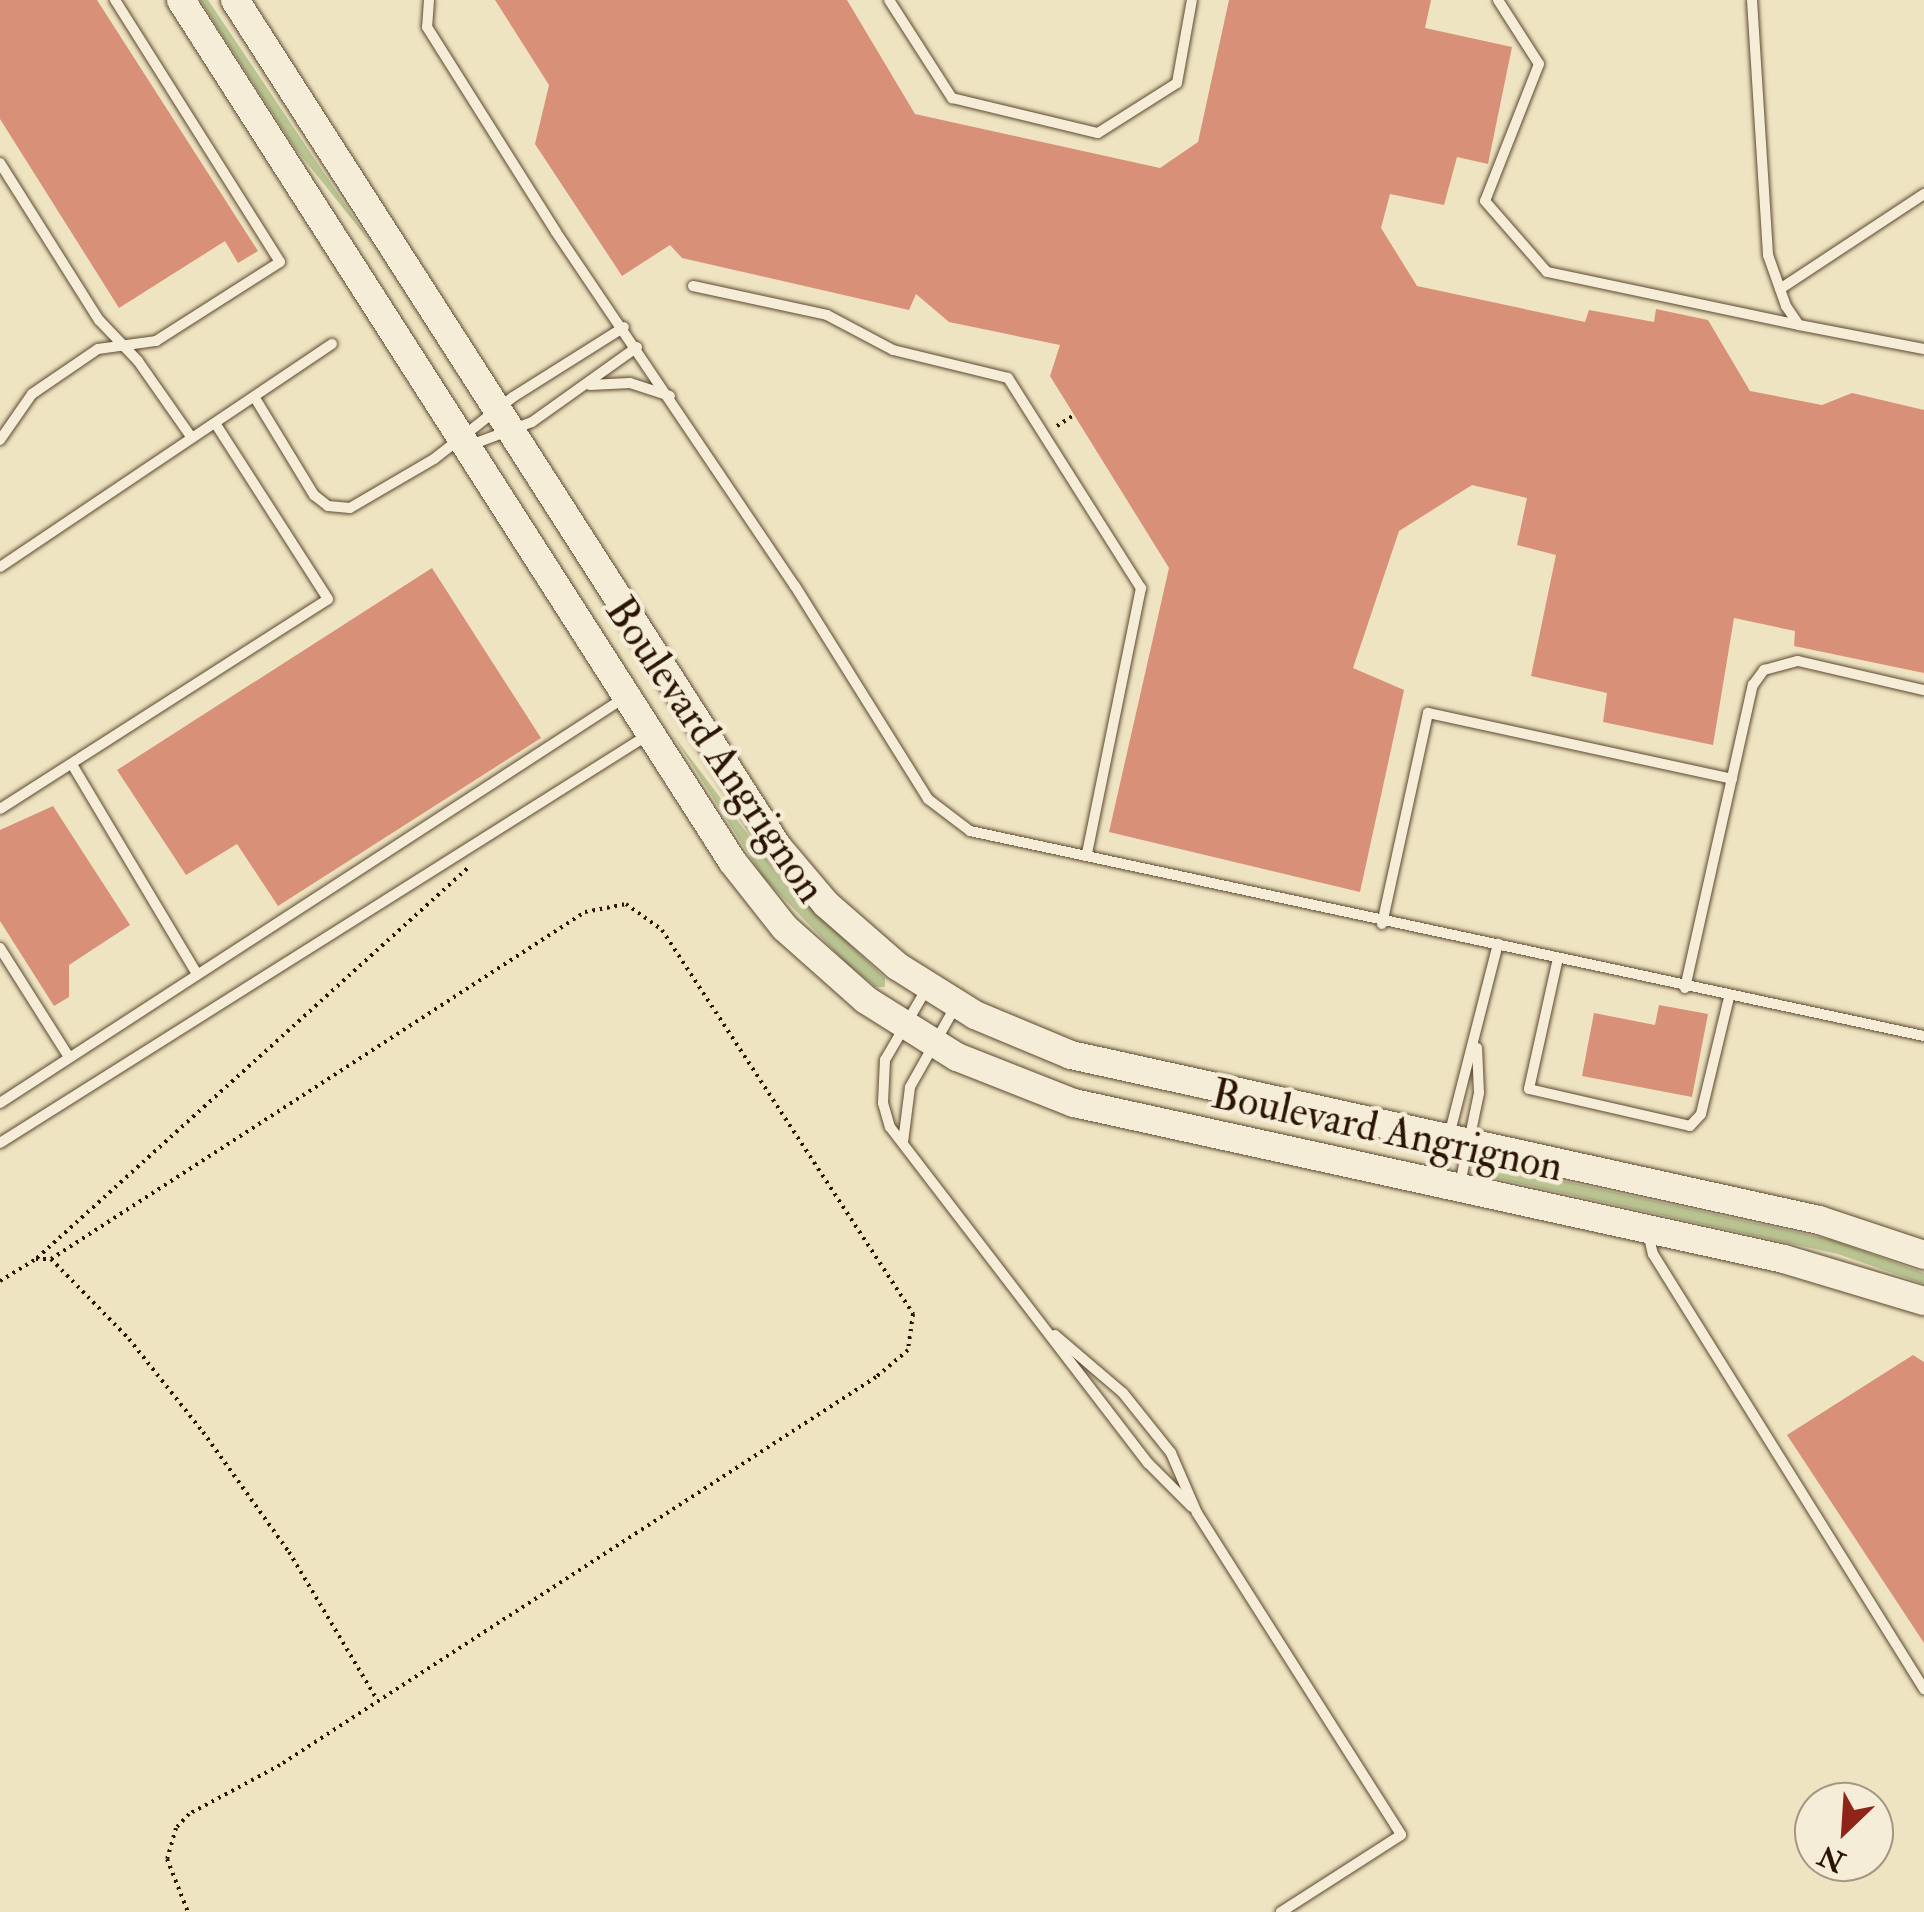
<!DOCTYPE html>
<style>
body{margin:0}
#map{position:relative;width:1924px;height:1912px;overflow:hidden;background:#efe4c1;font-family:"IM FELL Double Pica",serif}
div>[style]{position:absolute}
[style*='--x']{left:calc(var(--x)*1px);top:calc(var(--y)*1px);width:calc(var(--w)*1px);rotate:calc(var(--a)*1deg)}
.green>*{inset:0;background:#bac492}
.building>*{inset:0;background:#d89078}
.path>*{height:4px;margin-top:-2px;transform-origin:0;background:repeating-linear-gradient(90deg,#2b1502 0 2.5px,transparent 0 7.5px)}
.roads{filter:drop-shadow(0 0 2px #5c4932) drop-shadow(0 0 2px #5c4932)}
.service>*{height:10px;margin:-5px;padding:0 5px;transform-origin:5px;border-radius:5px;background:#f5edd7}
.secondary>*{height:28px;margin:-14px;padding:0 14px;transform-origin:14px;border-radius:14px;background:#f5edd7}
span{translate:-50% -50%;white-space:nowrap;text-align:center;line-height:1.15;-webkit-text-stroke:9px #f5edd7;paint-order:stroke}
.street-label{font-size:42px;color:#2b1502}
.north{position:absolute;left:1794px;top:1782px;width:100px;height:100px;box-sizing:border-box;background:#f5edd7;border:2px solid #a49782;border-radius:50%;rotate:205deg;font-size:28px;font-weight:700;line-height:40px;text-align:center;color:#2b1502}
.north::after{content:'';display:block;margin:auto;width:35px;height:45px;background:#8f2418;clip-path:polygon(50% 0,100% 100%,50% 72%,0 100%)}
</style>
<div id="map">
<div class="green">
<div style="clip-path:polygon(200px 0,208px 0,371px 243px,295px 148px)"></div>
<div style="clip-path:polygon(673px 735px,783px 881px,885px 978px,885px 987px,876px 987px,847px 964px,763px 877px)"></div>
<div style="clip-path:polygon(1491px 1165px,1832px 1240px,1924px 1273px,1924px 1284px,1838px 1254px,1490px 1177px)"></div>
</div>
<div class="building">
<div style="clip-path:polygon(0 0,97px 0,258px 251px,238px 263px,225px 241px,119px 308px,0 119px)"></div>
<div style="clip-path:polygon(495px 0,847px 0,915px 114px,1160px 168px,1198px 142px,1229px 0,1431px 0,1425px 28px,1512px 47px,1488px 164px,1457px 157px,1444px 205px,1390px 194px,1381px 228px,1417px 286px,1585px 322px,1589px 310px,1654px 322px,1656px 309px,1708px 320px,1750px 391px,1822px 405px,1852px 393px,1924px 410px,1924px 673px,1794px 646px,1795px 631px,1734px 618px,1713px 745px,1603px 722px,1607px 693px,1531px 676px,1556px 555px,1517px 545px,1527px 498px,1472px 485px,1399px 531px,1353px 668px,1404px 690px,1360px 892px,1109px 832px,1169px 568px,1050px 376px,1060px 345px,949px 322px,916px 294px,909px 310px,682px 258px,670px 245px,622px 276px,535px 144px,549px 85px)"></div>
<div style="clip-path:polygon(432px 568px,541px 738px,278px 906px,237px 844px,186px 875px,117px 770px)"></div>
<div style="clip-path:polygon(53px 806px,130px 925px,69px 965px,69px 997px,54px 1006px,0 921px,0 830px)"></div>
<div style="clip-path:polygon(1659px 1005px,1708px 1014px,1692px 1097px,1582px 1076px,1594px 1013px,1655px 1025px)"></div>
<div style="clip-path:polygon(1913px 1355px,1924px 1362px,1924px 1643px,1787px 1435px)"></div>
</div>
<div class="path">
<div style="--x:1057;--y:426;--w:20;--a:-33"></div>
<div style="--x:37;--y:1258;--w:584;--a:-42.15"></div>
<div style="--x:51;--y:1259;--w:112;--a:45.7"></div>
<div style="--x:129;--y:1339;--w:119;--a:51.5"></div>
<div style="--x:203;--y:1432;--w:148;--a:54.4"></div>
<div style="--x:289;--y:1552;--w:170;--a:59.2"></div>
<div style="--x:0;--y:1281;--w:42;--a:-31.4"></div>
<div style="--x:36;--y:1259;--w:15;--a:0"></div>
<div style="--x:51;--y:1259;--w:637;--a:-33.02"></div>
<div style="--x:585;--y:912;--w:42;--a:-11"></div>
<div style="--x:626;--y:904;--w:44;--a:35.8"></div>
<div style="--x:662;--y:930;--w:459;--a:56.8"></div>
<div style="--x:913;--y:1314;--w:36;--a:98"></div>
<div style="--x:908;--y:1350;--w:42;--a:139.8"></div>
<div style="--x:876;--y:1377;--w:711;--a:146.94"></div>
<div style="--x:280;--y:1765;--w:103;--a:151.7"></div>
<div style="--x:189;--y:1814;--w:19;--a:133"></div>
<div style="--x:176;--y:1828;--w:32;--a:106"></div>
<div style="--x:167;--y:1859;--w:57;--a:68.4"></div>
</div>
<div class="roads">
<div class="service">
<div style="--x:429;--y:0;--w:27;--a:94"></div>
<div style="--x:427;--y:27;--w:242;--a:57.8"></div>
<div style="--x:556;--y:232;--w:427;--a:56"></div>
<div style="--x:795;--y:586;--w:251;--a:58"></div>
<div style="--x:928;--y:799;--w:53;--a:37.3"></div>
<div style="--x:970;--y:831;--w:976;--a:12.13"></div>
<div style="--x:889;--y:0;--w:117;--a:57.3"></div>
<div style="--x:952;--y:98;--w:150;--a:13.5"></div>
<div style="--x:1098;--y:133;--w:93;--a:-32.3"></div>
<div style="--x:1177;--y:83;--w:84;--a:-79.8"></div>
<div style="--x:1498;--y:0;--w:76;--a:57.4"></div>
<div style="--x:1539;--y:64;--w:147;--a:111.5"></div>
<div style="--x:1485;--y:201;--w:94;--a:48.9"></div>
<div style="--x:1547;--y:272;--w:258;--a:11.9"></div>
<div style="--x:1752;--y:0;--w:256;--a:86.4"></div>
<div style="--x:1768;--y:255;--w:54;--a:70.6"></div>
<div style="--x:1786;--y:306;--w:23;--a:56"></div>
<div style="--x:1799;--y:325;--w:127;--a:10.9"></div>
<div style="--x:0;--y:163;--w:186;--a:57.8"></div>
<div style="--x:99;--y:320;--w:57;--a:46.4"></div>
<div style="--x:138;--y:361;--w:94;--a:55"></div>
<div style="--x:693;--y:286;--w:137;--a:12.2"></div>
<div style="--x:827;--y:315;--w:75;--a:27.9"></div>
<div style="--x:893;--y:350;--w:118;--a:13.7"></div>
<div style="--x:1008;--y:378;--w:249;--a:57.7"></div>
<div style="--x:1141;--y:588;--w:270;--a:101.5"></div>
<div style="--x:1780;--y:289;--w:173;--a:-33.4"></div>
<div style="--x:590;--y:385;--w:40;--a:-2.9"></div>
<div style="--x:630;--y:383;--w:42;--a:18"></div>
<div style="--x:255;--y:398;--w:114;--a:58.7"></div>
<div style="--x:314;--y:495;--w:18;--a:38"></div>
<div style="--x:328;--y:506;--w:22;--a:5"></div>
<div style="--x:350;--y:508;--w:97;--a:-30.3"></div>
<div style="--x:434;--y:459;--w:100;--a:-38.1"></div>
<div style="--x:513;--y:397;--w:131;--a:-32.2"></div>
<div style="--x:0;--y:440;--w:56;--a:-55.2"></div>
<div style="--x:32;--y:394;--w:80;--a:-34.3"></div>
<div style="--x:98;--y:349;--w:59;--a:-7.9"></div>
<div style="--x:156;--y:341;--w:147;--a:-32.5"></div>
<div style="--x:280;--y:262;--w:310;--a:-122.2"></div>
<div style="--x:468;--y:446;--w:68;--a:-20.6"></div>
<div style="--x:532;--y:422;--w:129;--a:-35.5"></div>
<div style="--x:0;--y:567;--w:400;--a:-33.9"></div>
<div style="--x:73;--y:766;--w:242;--a:59.2"></div>
<div style="--x:0;--y:809;--w:389;--a:-32.6"></div>
<div style="--x:328;--y:599;--w:209;--a:-122.7"></div>
<div style="--x:1382;--y:924;--w:216;--a:-77.7"></div>
<div style="--x:1428;--y:713;--w:311;--a:12.2"></div>
<div style="--x:0;--y:948;--w:129;--a:57.7"></div>
<div style="--x:1558;--y:958;--w:134;--a:102.5"></div>
<div style="--x:1529;--y:1089;--w:165;--a:12.9"></div>
<div style="--x:1690;--y:1126;--w:16;--a:-47"></div>
<div style="--x:1701;--y:1114;--w:120;--a:-76.5"></div>
<div style="--x:927;--y:988;--w:83;--a:120.3"></div>
<div style="--x:885;--y:1060;--w:43;--a:92.7"></div>
<div style="--x:883;--y:1103;--w:25;--a:74"></div>
<div style="--x:890;--y:1127;--w:424;--a:52.5"></div>
<div style="--x:1148;--y:1463;--w:62;--a:45"></div>
<div style="--x:1685;--y:988;--w:311;--a:-77.4"></div>
<div style="--x:1753;--y:685;--w:19;--a:-54"></div>
<div style="--x:1764;--y:670;--w:35;--a:-15"></div>
<div style="--x:1798;--y:661;--w:129;--a:13"></div>
<div style="--x:0;--y:1103;--w:744;--a:-32.99"></div>
<div style="--x:903;--y:1142;--w:55;--a:-82.7"></div>
<div style="--x:910;--y:1087;--w:92;--a:-60.6"></div>
<div style="--x:0;--y:1143;--w:766;--a:-32.2"></div>
<div style="--x:1438;--y:1179;--w:243;--a:-75.7"></div>
<div style="--x:1460;--y:1184;--w:93;--a:-78.2"></div>
<div style="--x:1479;--y:1093;--w:45;--a:-92.5"></div>
<div style="--x:1648;--y:1233;--w:22;--a:77"></div>
<div style="--x:1653;--y:1254;--w:513;--a:58.08"></div>
<div style="--x:1055;--y:1335;--w:89;--a:40.5"></div>
<div style="--x:1123;--y:1393;--w:77;--a:51.3"></div>
<div style="--x:1171;--y:1453;--w:65;--a:66.6"></div>
<div style="--x:1197;--y:1513;--w:381;--a:57.6"></div>
<div style="--x:1401;--y:1835;--w:143;--a:147.3"></div>
</div>
<div class="secondary">
<div style="--x:181;--y:0;--w:1022;--a:57.38"></div>
<div style="--x:732;--y:861;--w:85;--a:51.7"></div>
<div style="--x:785;--y:928;--w:108;--a:41.6"></div>
<div style="--x:866;--y:1000;--w:107;--a:32.1"></div>
<div style="--x:957;--y:1057;--w:126;--a:21.5"></div>
<div style="--x:1074;--y:1103;--w:727;--a:12.39"></div>
<div style="--x:1784;--y:1259;--w:146;--a:16.7"></div>
<div style="--x:235;--y:0;--w:1005;--a:57.35"></div>
<div style="--x:777;--y:846;--w:76;--a:49.8"></div>
<div style="--x:826;--y:904;--w:94;--a:41.1"></div>
<div style="--x:897;--y:966;--w:92;--a:32.1"></div>
<div style="--x:975;--y:1015;--w:104;--a:22.6"></div>
<div style="--x:1071;--y:1055;--w:766;--a:12.44"></div>
<div style="--x:1819;--y:1220;--w:111;--a:18.4"></div>
</div>
</div>
<div class="street-label">
<span style="left:715px;top:750px;rotate:56deg">Boulevard Angrignon</span>
<span style="left:1387px;top:1131px;rotate:12deg">Boulevard Angrignon</span>
</div>
<div class="north">N</div>
</div>
